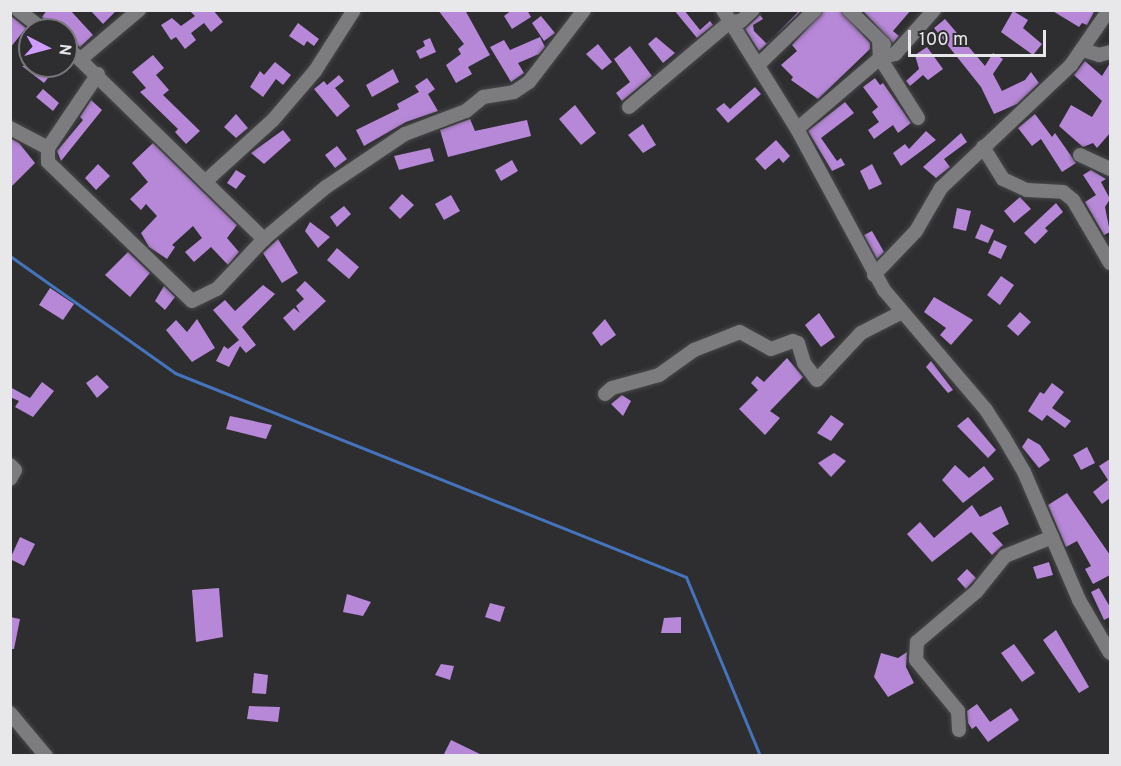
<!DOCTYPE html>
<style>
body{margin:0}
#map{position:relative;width:1121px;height:766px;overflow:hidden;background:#2e2d30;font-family:Overpass,sans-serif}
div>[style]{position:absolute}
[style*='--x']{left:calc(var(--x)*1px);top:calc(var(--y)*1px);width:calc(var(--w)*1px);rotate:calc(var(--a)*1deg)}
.stream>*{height:3px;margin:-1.5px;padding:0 1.5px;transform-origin:1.5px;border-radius:1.5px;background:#4574bc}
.building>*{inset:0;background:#b788d8}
.roads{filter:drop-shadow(0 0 2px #48484a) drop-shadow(0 0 2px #48484a)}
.minor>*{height:14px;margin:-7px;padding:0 7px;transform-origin:7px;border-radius:7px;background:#7c7c7f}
span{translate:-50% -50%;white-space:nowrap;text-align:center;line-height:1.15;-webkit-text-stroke:6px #2e2d30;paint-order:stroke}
.frame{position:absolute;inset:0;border:12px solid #e8e7e9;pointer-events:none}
.north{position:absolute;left:18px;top:18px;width:60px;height:60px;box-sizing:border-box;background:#2e2d30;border:2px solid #78777a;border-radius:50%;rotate:96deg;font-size:16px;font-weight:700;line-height:24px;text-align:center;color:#e8e7e9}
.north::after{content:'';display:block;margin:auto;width:21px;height:27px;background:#d09dff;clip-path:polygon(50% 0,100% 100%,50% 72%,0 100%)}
.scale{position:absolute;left:908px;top:30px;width:138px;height:27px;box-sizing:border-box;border:3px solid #e8e7e9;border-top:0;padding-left:8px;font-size:18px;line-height:21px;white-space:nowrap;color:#e8e7e9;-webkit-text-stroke:4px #2e2d30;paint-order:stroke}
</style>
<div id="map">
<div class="stream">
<div style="--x:10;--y:256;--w:202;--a:35.3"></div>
<div style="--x:175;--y:373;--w:550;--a:21.76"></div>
<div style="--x:686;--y:577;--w:194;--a:67.5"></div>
</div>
<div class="building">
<div style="clip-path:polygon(47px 10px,70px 10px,93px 35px,80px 47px,66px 37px,66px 30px,53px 30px,42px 17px)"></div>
<div style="clip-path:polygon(90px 10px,117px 10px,103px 24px)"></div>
<div style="clip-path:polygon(189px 10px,213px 10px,223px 22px,211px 32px,204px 23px,191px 33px,196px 40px,185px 49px,176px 37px,171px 40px,161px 25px,172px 18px,181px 26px,195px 16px)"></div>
<div style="clip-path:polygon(438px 10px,465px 10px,490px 55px,468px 67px,472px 74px,456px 83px,446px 65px,461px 54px,458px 49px,464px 44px)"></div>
<div style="clip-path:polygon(512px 10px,527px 10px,531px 17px,512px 29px,504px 16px)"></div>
<div style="clip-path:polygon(674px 10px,684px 10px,700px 30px,710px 21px,713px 25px,697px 38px)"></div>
<div style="clip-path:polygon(800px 10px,802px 10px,759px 51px,745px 29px,760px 15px,763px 19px,753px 25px,754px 31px,767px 44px)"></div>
<div style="clip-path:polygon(824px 10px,840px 10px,870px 43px,870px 49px,818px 99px,791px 80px,793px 77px,781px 65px,797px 51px,792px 45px)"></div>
<div style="clip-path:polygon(862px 10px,911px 10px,893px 31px,899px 36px,893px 43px)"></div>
<div style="clip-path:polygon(1051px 10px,1095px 10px,1087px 25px,1082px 23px,1079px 27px)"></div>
<div style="clip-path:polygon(1013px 11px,1028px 20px,1023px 28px,1042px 44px,1033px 55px,1001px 32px)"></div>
<div style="clip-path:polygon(10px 15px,26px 28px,10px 48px)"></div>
<div style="clip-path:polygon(541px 16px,555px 33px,544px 41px,532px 23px)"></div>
<div style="clip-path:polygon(945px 19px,985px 66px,993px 53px,1003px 59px,993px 74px,1002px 91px,1025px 80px,1031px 72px,1039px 83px,1017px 104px,994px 114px,981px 87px,934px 28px)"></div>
<div style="clip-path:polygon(298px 23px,319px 39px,314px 46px,307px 41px,304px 46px,289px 36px)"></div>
<div style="clip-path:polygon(540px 37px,545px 47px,539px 54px,518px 63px,524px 73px,511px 82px,490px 47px,504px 40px,510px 50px)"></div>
<div style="clip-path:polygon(656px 37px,675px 53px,663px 63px,648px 44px)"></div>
<div style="clip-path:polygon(430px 38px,436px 52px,420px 59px,416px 51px,425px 46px,423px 41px)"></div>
<div style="clip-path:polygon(598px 44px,612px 62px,602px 70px,586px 54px)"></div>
<div style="clip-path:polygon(630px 46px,652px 76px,622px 101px,616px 93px,630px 82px,614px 59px)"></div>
<div style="clip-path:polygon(927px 47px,943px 69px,928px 80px,923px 75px,910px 86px,906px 81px,919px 69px,915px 55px)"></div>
<div style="clip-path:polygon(153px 55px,164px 68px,156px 75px,169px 90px,163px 95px,200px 131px,186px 144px,175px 132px,178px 129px,140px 92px,146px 88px,132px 72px)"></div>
<div style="clip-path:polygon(1085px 61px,1102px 76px,1110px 63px,1110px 133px,1097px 148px,1093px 143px,1083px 147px,1059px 126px,1071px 105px,1092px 117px,1102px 101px,1074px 75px)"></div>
<div style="clip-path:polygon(275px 62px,291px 75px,283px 85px,276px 79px,263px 97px,250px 87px,260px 71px,264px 75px)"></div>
<div style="clip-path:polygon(22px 66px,48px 66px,54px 70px,44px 83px)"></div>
<div style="clip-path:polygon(393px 69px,399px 82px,372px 97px,366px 85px)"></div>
<div style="clip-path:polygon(339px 75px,344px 81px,335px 88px,350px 106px,337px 117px,314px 89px,324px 81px,327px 85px)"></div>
<div style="clip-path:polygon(427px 78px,435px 89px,428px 94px,438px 111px,406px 122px,364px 146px,356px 130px,399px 109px,397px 104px,419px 92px,415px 86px)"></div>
<div style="clip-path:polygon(875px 78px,880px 85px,883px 83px,911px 123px,898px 133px,893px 125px,874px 139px,868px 130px,879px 122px,872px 112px,878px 107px,863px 87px)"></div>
<div style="clip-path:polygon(755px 87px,761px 94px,728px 123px,716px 109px,724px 103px,730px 109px)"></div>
<div style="clip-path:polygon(43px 89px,59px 103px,53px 111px,36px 97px)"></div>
<div style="clip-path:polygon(91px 100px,102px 110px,61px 161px,57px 151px,83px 120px,80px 117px)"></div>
<div style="clip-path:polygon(845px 102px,854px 113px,821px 138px,837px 161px,841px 158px,845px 165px,832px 171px,808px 131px)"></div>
<div style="clip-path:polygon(575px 105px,596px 133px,581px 145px,559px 119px)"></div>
<div style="clip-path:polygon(236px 114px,248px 128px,236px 138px,224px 127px)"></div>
<div style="clip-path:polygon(1035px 114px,1052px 137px,1055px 133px,1076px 163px,1062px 172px,1041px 139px,1032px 146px,1018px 128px)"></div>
<div style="clip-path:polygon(470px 119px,475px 131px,527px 120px,531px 136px,448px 157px,440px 130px)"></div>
<div style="clip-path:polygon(643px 124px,656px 145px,643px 153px,628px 135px)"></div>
<div style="clip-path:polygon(283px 130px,291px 140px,264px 164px,251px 153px)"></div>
<div style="clip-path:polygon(926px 131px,936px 140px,901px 166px,893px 153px,905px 144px,909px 149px)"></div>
<div style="clip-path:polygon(961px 133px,967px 142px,944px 159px,950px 167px,936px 178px,923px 167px)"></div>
<div style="clip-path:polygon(10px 138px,19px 143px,35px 163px,10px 188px)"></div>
<div style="clip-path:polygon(776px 140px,790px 156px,783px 163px,779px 158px,765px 170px,755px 159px)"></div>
<div style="clip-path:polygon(153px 143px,237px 225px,227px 238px,239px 252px,228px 265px,211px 247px,194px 262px,185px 252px,202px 238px,193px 226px,172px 245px,175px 247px,167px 259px,149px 247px,141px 233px,157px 216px,146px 204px,141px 210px,130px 199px,148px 182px,132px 163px)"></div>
<div style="clip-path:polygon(337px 146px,347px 159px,335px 168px,325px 155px)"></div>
<div style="clip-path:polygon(430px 148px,434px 161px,399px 170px,394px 156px)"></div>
<div style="clip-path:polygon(512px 160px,518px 171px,501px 181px,495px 170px)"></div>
<div style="clip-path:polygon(98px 164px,110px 176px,96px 190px,85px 178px)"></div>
<div style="clip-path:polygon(872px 164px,882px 184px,869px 190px,860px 171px)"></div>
<div style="clip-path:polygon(236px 170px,246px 176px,236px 189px,227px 183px)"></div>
<div style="clip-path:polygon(1091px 170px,1106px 179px,1101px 182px,1110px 199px,1105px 207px,1110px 232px,1104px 235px,1085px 202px,1096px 195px,1083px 175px)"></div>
<div style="clip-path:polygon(402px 194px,414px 205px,400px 219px,389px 208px)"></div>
<div style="clip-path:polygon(451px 195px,460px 211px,444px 220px,435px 204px)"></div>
<div style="clip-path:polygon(1020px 197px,1031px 209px,1014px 223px,1004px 211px)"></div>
<div style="clip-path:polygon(1056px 203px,1063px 212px,1045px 228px,1048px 231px,1035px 244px,1024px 233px)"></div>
<div style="clip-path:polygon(344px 206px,351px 214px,337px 227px,330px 217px)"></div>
<div style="clip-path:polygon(957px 208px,971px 211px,966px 231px,953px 228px)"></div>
<div style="clip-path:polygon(310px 222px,330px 237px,318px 248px,305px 231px)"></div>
<div style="clip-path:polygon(981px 224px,994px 230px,988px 243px,975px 238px)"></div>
<div style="clip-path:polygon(872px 231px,884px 252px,877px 259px,864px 235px)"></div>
<div style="clip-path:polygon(278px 239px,298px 273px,282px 283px,263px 253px)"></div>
<div style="clip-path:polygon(994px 240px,1007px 246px,1001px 259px,988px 253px)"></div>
<div style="clip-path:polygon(337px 248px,359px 267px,349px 279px,327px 260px)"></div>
<div style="clip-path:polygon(128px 252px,150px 273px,130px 297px,105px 275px)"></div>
<div style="clip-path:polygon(1001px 276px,1014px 285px,1000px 305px,987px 295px)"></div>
<div style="clip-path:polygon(305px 281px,326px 301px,294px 331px,283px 318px,294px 308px,300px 313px,296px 306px,304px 299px,296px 290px)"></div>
<div style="clip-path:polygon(263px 285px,275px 294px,242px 327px,256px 345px,246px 353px,240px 346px,229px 367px,216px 361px,224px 346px,228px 349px,239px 340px,213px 310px,225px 300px,235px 311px)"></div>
<div style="clip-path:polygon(164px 286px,175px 297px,165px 310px,155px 301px)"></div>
<div style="clip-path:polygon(50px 288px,74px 304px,63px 320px,39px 305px)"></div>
<div style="clip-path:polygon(934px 297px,973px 320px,951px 345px,940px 335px,946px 328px,924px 312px)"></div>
<div style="clip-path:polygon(1020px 312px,1031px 322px,1018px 336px,1007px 326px)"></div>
<div style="clip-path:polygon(819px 313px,835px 337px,821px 347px,805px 325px)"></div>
<div style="clip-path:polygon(197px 319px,215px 348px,192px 362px,166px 330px,176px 320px,187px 332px)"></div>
<div style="clip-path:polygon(605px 319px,616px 335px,601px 346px,592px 333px)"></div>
<div style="clip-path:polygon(787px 358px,803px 377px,770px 411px,780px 418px,765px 435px,739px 409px,758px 390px,751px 383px,757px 376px,764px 382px)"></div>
<div style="clip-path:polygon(931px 361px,953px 390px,948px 393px,926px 367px)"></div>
<div style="clip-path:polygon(97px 375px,109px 387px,97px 398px,86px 383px)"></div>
<div style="clip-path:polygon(42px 382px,54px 391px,33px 417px,15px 407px,19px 401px,10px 397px,10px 387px,30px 398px)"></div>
<div style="clip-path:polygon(1052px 383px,1064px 392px,1052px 408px,1071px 421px,1065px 428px,1047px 415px,1042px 421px,1028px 411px,1040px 392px,1044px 394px)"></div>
<div style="clip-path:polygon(622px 395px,631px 401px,623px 416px,611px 404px)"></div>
<div style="clip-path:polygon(831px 415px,844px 424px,831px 441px,817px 433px)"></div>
<div style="clip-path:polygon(230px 416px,272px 425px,266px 439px,226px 429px)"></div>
<div style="clip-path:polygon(968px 417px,996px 450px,988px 458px,957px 426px)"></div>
<div style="clip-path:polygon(1028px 438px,1040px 445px,1050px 460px,1039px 468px,1022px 447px)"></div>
<div style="clip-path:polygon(1087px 447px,1095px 463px,1081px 470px,1073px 455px)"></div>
<div style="clip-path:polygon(834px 453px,846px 461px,831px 477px,818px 463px)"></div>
<div style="clip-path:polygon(1110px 459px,1110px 498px,1102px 504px,1093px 492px,1108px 480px,1099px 466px)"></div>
<div style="clip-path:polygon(955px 465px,969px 478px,984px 466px,994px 479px,963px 503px,942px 480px)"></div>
<div style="clip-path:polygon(1067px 493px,1110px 555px,1110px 575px,1093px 584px,1085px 569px,1091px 566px,1077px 541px,1066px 547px,1048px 505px)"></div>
<div style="clip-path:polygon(972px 505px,980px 517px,1001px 506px,1009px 524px,992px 533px,1003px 545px,992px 555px,971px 532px,932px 562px,907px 534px,920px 522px,934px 538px)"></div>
<div style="clip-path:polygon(20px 537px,35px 544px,24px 566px,10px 559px)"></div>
<div style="clip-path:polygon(1049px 562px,1053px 575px,1037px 579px,1033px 567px)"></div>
<div style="clip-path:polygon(967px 569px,976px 578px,966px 589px,957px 579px)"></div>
<div style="clip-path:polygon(219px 588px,223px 637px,196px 642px,192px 590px)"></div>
<div style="clip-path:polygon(1099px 588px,1110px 607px,1110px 617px,1104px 620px,1091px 592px)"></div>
<div style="clip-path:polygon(347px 594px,371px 602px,363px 616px,343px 612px)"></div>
<div style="clip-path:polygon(490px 603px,505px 607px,500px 622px,485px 617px)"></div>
<div style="clip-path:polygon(10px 617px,20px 619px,14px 649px,10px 649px)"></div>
<div style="clip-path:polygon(681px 617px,681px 633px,661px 633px,664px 618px)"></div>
<div style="clip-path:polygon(1056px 630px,1089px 687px,1079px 693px,1043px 640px)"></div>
<div style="clip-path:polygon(1014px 644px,1035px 673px,1022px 682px,1001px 653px)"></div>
<div style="clip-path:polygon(907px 652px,906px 667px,914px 683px,888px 697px,874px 677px,881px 653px,898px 658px)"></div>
<div style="clip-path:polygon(441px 664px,454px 666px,450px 680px,435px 675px)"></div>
<div style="clip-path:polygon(254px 673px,268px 675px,266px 694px,252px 693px)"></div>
<div style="clip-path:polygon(977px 704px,990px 722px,1011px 708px,1019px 720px,988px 742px,976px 726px,972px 729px,968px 723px,967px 711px)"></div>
<div style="clip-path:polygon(249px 706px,280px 707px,278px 722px,247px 719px)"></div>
<div style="clip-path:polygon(451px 740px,484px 756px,443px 756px)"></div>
</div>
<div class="roads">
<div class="minor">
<div style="--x:18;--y:10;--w:33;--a:38"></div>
<div style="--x:723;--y:10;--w:140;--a:58.1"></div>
<div style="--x:797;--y:129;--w:183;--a:61.6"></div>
<div style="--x:884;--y:290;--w:157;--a:49.6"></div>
<div style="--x:986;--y:410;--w:31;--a:57"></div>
<div style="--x:1003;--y:436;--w:42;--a:59.7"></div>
<div style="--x:1024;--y:472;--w:139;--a:66.7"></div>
<div style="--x:1079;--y:600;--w:61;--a:59.7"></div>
<div style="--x:849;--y:10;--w:49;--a:44.2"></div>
<div style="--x:879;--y:40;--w:18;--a:87"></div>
<div style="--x:880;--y:58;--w:71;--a:57.7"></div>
<div style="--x:66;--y:46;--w:277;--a:44.3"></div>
<div style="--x:264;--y:239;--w:81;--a:-40"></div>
<div style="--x:326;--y:187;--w:95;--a:-33.9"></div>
<div style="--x:405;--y:134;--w:65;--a:-20.7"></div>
<div style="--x:466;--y:111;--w:22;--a:-39"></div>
<div style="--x:483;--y:97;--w:31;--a:-9"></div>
<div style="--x:514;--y:92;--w:18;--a:-34"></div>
<div style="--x:529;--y:82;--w:91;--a:-52.6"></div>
<div style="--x:1083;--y:50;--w:17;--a:17"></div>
<div style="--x:1099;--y:55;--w:11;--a:-15"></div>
<div style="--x:82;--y:58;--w:75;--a:-40.1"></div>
<div style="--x:758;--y:65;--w:79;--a:-44"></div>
<div style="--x:98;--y:74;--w:89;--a:124"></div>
<div style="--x:48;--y:148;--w:14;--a:90"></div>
<div style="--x:48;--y:162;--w:200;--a:44"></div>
<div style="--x:192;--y:301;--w:28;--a:-26"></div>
<div style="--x:217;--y:289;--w:69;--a:-46.8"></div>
<div style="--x:629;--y:107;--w:132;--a:-40.1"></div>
<div style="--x:730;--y:22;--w:11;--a:-5"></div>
<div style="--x:741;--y:21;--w:16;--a:-43"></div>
<div style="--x:10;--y:128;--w:43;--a:27.8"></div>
<div style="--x:797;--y:129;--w:109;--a:-40.5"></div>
<div style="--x:880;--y:58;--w:16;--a:-15"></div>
<div style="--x:895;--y:54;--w:59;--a:-48.4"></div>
<div style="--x:983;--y:147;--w:38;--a:58"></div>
<div style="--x:1003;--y:179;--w:26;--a:25"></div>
<div style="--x:1027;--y:190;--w:36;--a:3"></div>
<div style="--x:1063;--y:192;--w:13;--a:39"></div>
<div style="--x:1073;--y:200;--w:73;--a:59.6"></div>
<div style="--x:1080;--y:155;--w:33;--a:25"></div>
<div style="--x:207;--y:180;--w:89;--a:-42.3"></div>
<div style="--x:273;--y:120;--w:65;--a:-49.4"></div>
<div style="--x:315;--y:71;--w:72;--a:-57.4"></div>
<div style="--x:874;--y:275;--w:61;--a:-46.3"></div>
<div style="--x:916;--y:231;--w:50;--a:-59.8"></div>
<div style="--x:941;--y:188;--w:179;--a:-43.4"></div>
<div style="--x:1071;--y:65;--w:67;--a:-55.4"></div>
<div style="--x:605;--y:394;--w:9;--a:-41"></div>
<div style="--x:612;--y:388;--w:49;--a:-15.5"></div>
<div style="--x:659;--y:375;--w:43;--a:-35.5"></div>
<div style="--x:694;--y:350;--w:49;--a:-21.4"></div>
<div style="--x:740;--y:332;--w:35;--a:29"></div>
<div style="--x:771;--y:349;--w:23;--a:-20"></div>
<div style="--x:793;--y:341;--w:5;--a:22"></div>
<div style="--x:798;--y:343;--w:21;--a:73"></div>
<div style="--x:804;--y:363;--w:21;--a:53"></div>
<div style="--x:817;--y:380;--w:64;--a:-46.9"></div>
<div style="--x:861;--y:333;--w:44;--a:-27.1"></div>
<div style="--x:10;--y:465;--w:7;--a:45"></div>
<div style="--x:15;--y:470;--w:10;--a:119"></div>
<div style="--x:10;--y:713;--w:56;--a:50.1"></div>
<div style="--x:959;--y:730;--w:19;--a:-93"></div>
<div style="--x:958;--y:711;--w:66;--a:-129.5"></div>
<div style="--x:916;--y:660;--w:18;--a:-87"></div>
<div style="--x:917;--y:642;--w:77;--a:-40.3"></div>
<div style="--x:976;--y:592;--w:46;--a:-51.1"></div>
<div style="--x:1005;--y:556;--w:51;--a:-22"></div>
</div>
</div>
<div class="frame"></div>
<div class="north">N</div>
<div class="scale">100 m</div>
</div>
